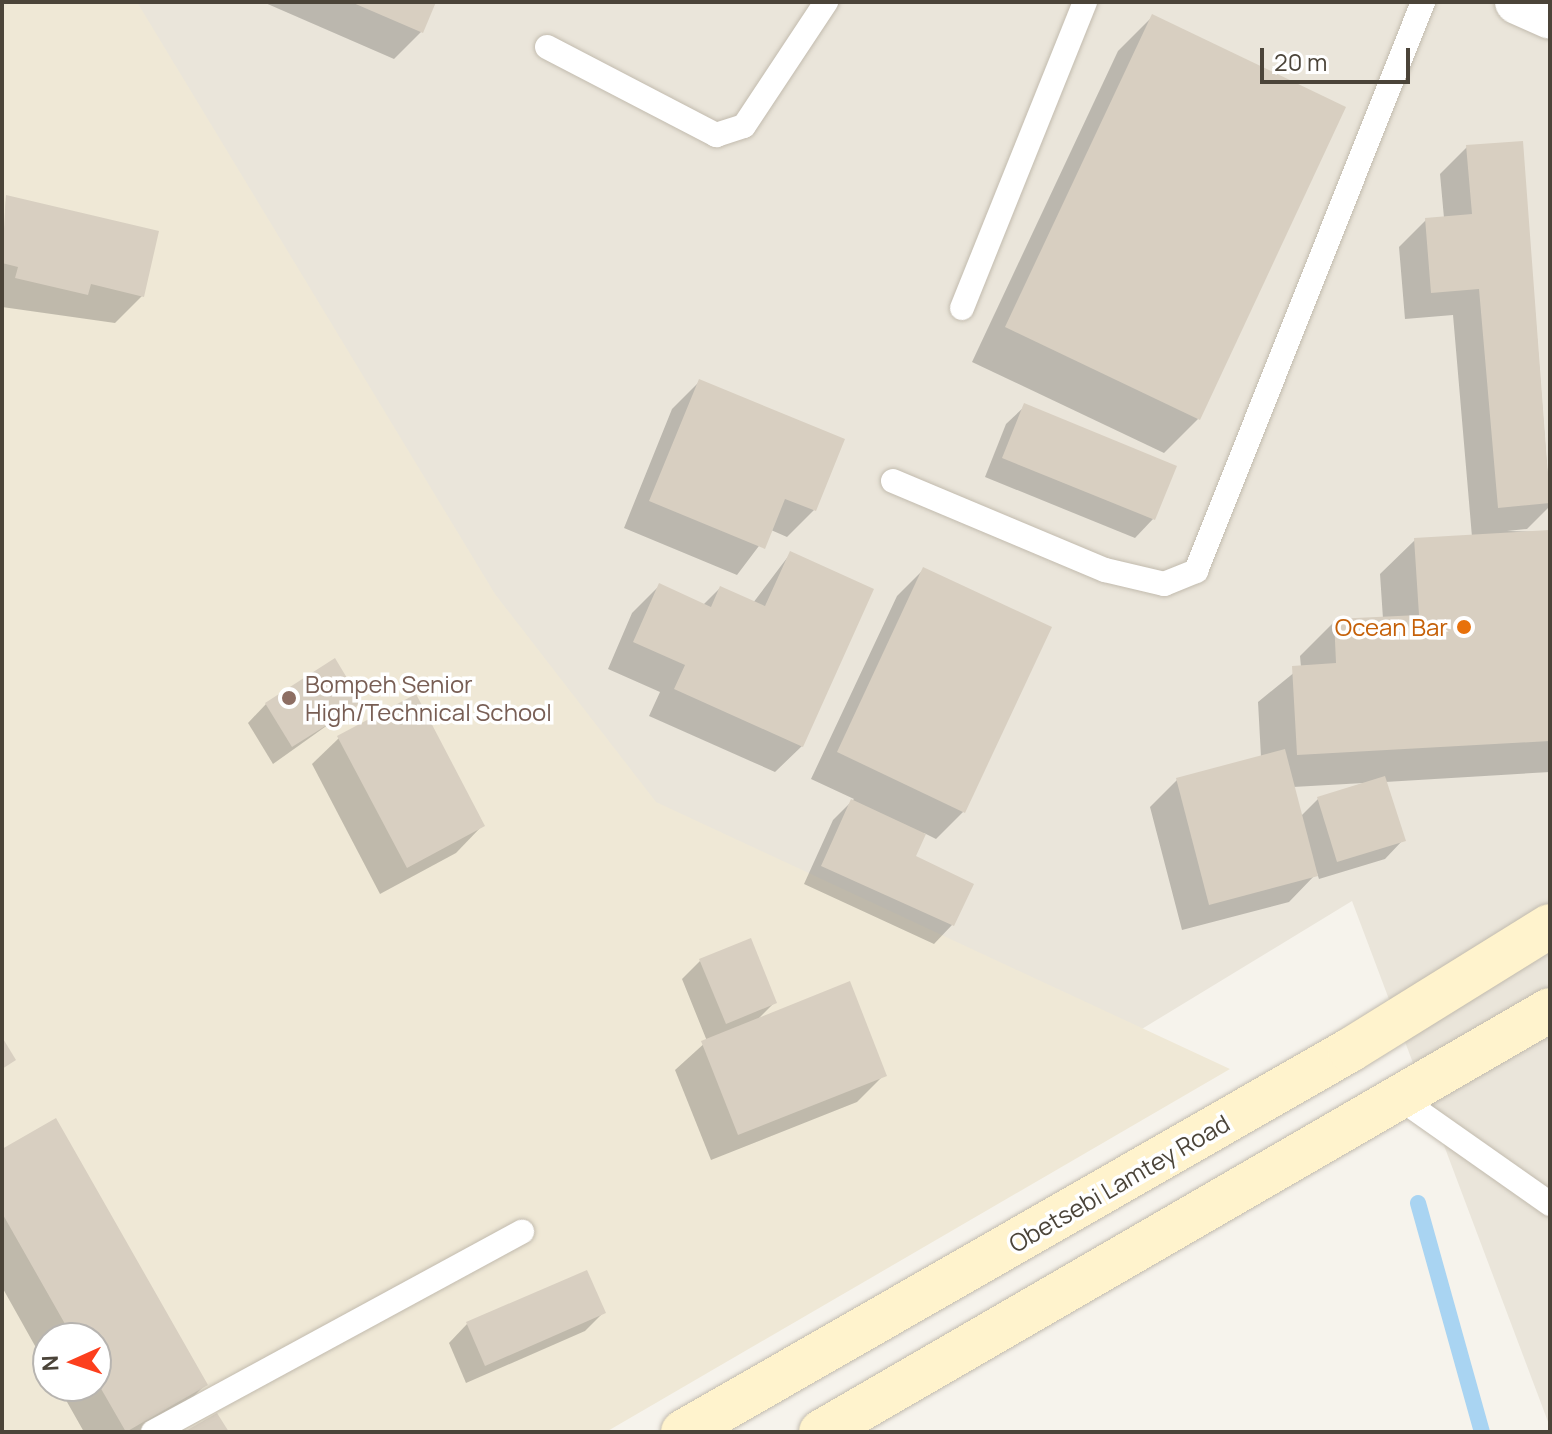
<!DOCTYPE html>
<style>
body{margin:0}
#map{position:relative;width:1552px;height:1434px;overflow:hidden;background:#f6f3ec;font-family:Manrope,sans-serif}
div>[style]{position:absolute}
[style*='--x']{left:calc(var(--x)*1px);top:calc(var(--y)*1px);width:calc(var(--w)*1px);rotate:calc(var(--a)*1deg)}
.residential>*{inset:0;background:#eae5da}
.education>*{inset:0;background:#efe8d6}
.shadow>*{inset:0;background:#0003}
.stream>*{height:16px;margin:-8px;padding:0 8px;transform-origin:8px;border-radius:8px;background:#a9d4f2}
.building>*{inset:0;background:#d8cfc1}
.roads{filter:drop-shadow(0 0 2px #c2bbae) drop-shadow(0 0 2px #c2bbae)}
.lane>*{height:24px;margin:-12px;padding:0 12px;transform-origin:12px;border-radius:12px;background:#fff}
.street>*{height:44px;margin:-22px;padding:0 22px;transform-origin:22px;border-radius:22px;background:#fff}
.secondary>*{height:44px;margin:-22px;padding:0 22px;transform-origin:22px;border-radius:22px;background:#fff3cd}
.dots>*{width:22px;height:22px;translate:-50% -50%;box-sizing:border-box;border:4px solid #fff;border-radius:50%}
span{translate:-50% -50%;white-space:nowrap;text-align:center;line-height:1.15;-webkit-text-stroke:7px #fff;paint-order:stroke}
.food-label{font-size:24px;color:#c56008}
.right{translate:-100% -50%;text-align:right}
.education-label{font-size:24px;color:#785e54}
.left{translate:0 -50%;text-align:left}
.street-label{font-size:24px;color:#4b4439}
.frame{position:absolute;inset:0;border:4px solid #4b4439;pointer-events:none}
.north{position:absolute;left:32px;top:1322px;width:80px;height:80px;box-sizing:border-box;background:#fff;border:2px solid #b7b4b0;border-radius:50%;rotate:267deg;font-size:22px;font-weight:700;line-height:32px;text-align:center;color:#4b4439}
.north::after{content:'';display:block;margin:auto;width:28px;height:36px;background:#fc3f1d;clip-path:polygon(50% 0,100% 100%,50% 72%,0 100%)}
.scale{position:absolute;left:1260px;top:48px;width:150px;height:36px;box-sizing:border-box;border:4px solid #4b4439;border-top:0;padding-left:10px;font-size:24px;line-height:28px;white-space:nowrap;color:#4b4439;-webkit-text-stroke:6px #fff;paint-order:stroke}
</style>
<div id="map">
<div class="residential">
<div style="clip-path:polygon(evenodd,2px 2px,1550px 2px,1550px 1427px,1352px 901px,480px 1432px,2px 1432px,2px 2px,48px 1338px,96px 1338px,96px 1386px,48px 1386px,48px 1338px)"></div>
</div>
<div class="education">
<div style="clip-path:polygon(evenodd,2px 2px,137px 2px,495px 594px,656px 802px,1230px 1069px,606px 1432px,2px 1432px,2px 2px,48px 1338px,96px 1338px,96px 1386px,48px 1386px,48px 1338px)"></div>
</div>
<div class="shadow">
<div style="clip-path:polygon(263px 2px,434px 2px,421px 32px,394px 59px)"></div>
<div style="clip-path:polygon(1152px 17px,1198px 419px,1164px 453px,972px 362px,1118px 51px)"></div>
<div style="clip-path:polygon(evenodd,1522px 143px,1550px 506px,1527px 529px,1507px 531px,1550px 532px,1550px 772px,1385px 782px,1403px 840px,1385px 859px,1319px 879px,1317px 873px,1289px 902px,1182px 930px,1150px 807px,1177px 780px,1261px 757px,1258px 702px,1301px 667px,1300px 656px,1335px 621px,1383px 619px,1380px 574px,1415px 540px,1472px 537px,1453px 315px,1405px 319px,1399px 247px,1426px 220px,1444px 218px,1440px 174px,1467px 147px,1522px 143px,1364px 783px,1318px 799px,1300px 817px,1293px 787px,1364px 783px)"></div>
<div style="clip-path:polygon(6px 197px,142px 296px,115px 323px,2px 307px)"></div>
<div style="clip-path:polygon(699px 382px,814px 510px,787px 537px,771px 530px,737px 575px,624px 528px,672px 409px)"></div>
<div style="clip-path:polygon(1025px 406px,1174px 468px,1153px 519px,1135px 538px,985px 477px,1006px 424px)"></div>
<div style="clip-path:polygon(790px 554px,802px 746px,775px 772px,649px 716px,660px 692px,608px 669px,632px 613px,659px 586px,703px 605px,720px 588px,753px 603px)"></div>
<div style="clip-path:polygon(924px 569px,963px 812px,936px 839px,924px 833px,913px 857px,972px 884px,952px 925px,934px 944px,804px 884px,833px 820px,854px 799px,811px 779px,897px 596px)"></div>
<div style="clip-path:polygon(360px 702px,273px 764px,248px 723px,266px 704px)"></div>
<div style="clip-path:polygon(339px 738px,482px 826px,456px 853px,380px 894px,312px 764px)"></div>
<div style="clip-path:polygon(700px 961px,775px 1002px,756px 1021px,884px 1075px,857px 1102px,711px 1160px,675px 1070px,707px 1041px,682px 979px)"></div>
<div style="clip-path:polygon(2px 1151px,205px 1385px,178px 1412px,143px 1432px,84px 1432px,58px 1386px,96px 1386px,96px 1338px,48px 1338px,48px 1369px,2px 1287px)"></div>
<div style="clip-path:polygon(603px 1313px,585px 1331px,466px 1383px,449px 1343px,467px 1324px)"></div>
</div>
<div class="stream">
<div style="--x:1418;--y:1203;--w:238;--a:74.4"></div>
</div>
<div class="building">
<div style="clip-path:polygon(351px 2px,436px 2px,423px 33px)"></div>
<div style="clip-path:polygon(1152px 14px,1346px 107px,1200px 420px,1005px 327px)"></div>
<div style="clip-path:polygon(1523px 141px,1550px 503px,1498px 508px,1479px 289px,1431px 293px,1425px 218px,1472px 214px,1466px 145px)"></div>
<div style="clip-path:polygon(6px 195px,159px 231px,144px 297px,91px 284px,88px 295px,15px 278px,18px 267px,2px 263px)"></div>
<div style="clip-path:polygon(699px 379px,845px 439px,816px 511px,785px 499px,765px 549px,649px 501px)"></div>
<div style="clip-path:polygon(1024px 403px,1177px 466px,1155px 520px,1002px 458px)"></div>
<div style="clip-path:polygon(1550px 530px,1550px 741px,1297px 755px,1292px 666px,1336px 663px,1334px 619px,1419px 615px,1414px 538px)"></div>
<div style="clip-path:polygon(790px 551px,874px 589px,803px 747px,674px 689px,685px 665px,633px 642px,659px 583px,711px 607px,720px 586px,765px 606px)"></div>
<div style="clip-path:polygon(923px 567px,1052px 627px,965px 813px,837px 752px)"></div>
<div style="clip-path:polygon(335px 658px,362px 703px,292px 747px,265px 703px)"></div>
<div style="clip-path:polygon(416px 694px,485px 826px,407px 868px,337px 736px)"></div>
<div style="clip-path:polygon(1285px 749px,1318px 876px,1209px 905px,1176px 778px)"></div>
<div style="clip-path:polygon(1385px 776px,1406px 841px,1337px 862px,1317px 797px)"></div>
<div style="clip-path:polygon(851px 799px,926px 834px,916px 856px,974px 884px,954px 926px,821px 866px)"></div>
<div style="clip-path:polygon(751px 938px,777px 1003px,726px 1024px,699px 959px)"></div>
<div style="clip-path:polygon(850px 981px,887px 1076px,738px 1135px,701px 1041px)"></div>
<div style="clip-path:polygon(2px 1037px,16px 1060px,2px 1069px)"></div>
<div style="clip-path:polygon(56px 1118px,208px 1385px,126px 1432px,96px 1380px,96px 1338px,73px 1338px,2px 1213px,2px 1149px)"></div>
<div style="clip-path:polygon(587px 1270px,606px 1313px,485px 1366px,466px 1322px)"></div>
<div style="clip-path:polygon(217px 1413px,229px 1432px,184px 1432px)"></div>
</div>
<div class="roads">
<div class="lane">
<div style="--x:547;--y:47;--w:191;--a:27.5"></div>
<div style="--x:716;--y:135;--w:29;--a:-18"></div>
<div style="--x:744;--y:126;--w:149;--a:-56.5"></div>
<div style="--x:962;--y:308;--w:330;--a:-68.1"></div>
<div style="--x:893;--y:481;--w:230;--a:22.8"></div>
<div style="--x:1105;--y:570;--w:61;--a:13.3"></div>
<div style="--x:1164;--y:584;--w:35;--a:-22"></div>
<div style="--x:1196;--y:571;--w:613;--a:-68.25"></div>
<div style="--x:1398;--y:1097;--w:186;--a:35.1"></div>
<div style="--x:153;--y:1432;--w:420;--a:-28.5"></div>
</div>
<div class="street">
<div style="--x:1517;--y:2;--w:36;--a:24"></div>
</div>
<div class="secondary">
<div style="--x:683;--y:1432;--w:769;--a:-29.8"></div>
<div style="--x:1350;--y:1050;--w:235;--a:-31.8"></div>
<div style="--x:821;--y:1432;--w:842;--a:-30.07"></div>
</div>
</div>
<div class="dots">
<div style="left:1464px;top:627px;background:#e8710a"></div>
<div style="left:289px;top:698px;background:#8d6e63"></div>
</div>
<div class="food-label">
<span class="right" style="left:1448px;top:627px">Ocean Bar</span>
</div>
<div class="education-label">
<span class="left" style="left:305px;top:698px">Bompeh Senior<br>High/Technical School</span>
</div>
<div class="street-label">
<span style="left:1119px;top:1183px;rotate:-30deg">Obetsebi Lamtey Road</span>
</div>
<div class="frame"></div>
<div class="north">N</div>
<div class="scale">20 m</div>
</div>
